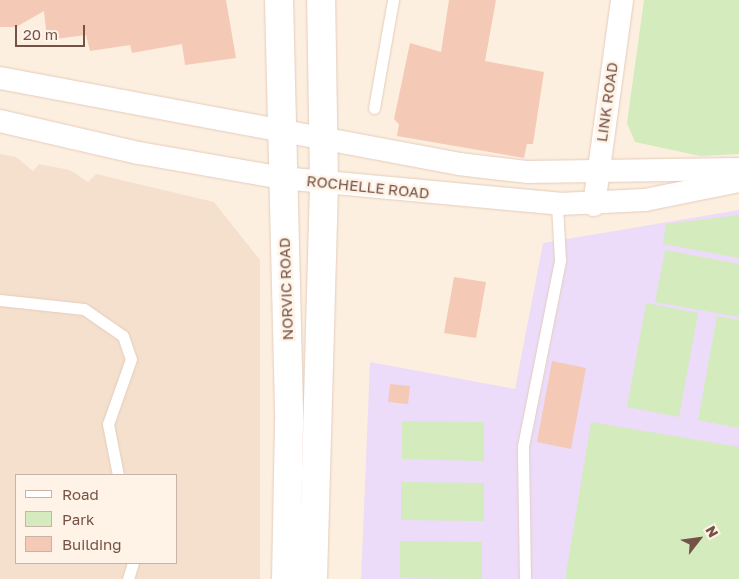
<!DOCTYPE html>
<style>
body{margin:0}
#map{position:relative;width:739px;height:579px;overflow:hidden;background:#fdefdf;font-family:"Golos Text",sans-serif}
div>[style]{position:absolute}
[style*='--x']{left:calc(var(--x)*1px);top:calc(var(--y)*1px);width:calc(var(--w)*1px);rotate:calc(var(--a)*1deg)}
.residential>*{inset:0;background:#f5e0cd}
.education>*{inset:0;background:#ecdcf9}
.green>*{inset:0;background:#d4ebbe}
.building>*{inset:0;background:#f4c9b6}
.roads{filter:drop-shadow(0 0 1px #e4ccbe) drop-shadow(0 0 1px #e4ccbe)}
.service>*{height:11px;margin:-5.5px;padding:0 5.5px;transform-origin:5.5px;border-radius:5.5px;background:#fff}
.minor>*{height:22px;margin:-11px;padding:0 11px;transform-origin:11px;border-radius:11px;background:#fff}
.tertiary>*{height:28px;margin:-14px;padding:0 14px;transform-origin:14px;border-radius:14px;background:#fff}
span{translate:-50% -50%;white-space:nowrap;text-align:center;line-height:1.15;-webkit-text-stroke:5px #fff3e7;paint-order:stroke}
.street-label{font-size:15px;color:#755246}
.legend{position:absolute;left:15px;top:474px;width:162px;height:90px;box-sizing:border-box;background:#fff3e7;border:1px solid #c8b3a7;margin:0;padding:6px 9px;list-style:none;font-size:15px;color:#755246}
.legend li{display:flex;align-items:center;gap:10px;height:25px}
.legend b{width:25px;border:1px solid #c8b3a7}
.north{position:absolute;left:674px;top:514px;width:50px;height:50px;-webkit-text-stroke:4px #fff3e7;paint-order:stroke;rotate:60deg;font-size:14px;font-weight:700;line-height:20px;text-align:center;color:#755246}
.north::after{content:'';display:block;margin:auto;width:18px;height:22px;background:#755246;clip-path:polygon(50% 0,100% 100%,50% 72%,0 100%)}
.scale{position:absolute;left:15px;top:25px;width:70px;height:22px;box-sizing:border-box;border:2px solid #755246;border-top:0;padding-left:6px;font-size:15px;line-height:18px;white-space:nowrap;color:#755246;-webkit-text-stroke:4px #fff3e7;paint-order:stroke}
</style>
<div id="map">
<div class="residential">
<div style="clip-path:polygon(evenodd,0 154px,16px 157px,33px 171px,39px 164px,70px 170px,88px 182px,96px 174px,214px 202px,260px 260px,260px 579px,0 579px,0 154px,16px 475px,176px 475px,176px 563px,16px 563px,16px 475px)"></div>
</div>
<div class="education">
<div style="clip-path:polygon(739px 210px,739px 579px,361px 579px,370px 362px,515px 389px,543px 243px)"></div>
</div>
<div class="green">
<div style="clip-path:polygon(644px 0,739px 0,739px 154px,700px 156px,635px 142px,627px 123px)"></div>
<div style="clip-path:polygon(739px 215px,739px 258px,663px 244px,666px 224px)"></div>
<div style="clip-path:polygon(665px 250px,739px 264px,739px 317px,655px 302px)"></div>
<div style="clip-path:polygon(646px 303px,698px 313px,679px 417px,627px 407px)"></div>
<div style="clip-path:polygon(717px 316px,739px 320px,739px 428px,698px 420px)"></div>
<div style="clip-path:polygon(402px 421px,484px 422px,484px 461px,402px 459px)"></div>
<div style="clip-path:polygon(591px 422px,739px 447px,739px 579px,565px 579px)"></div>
<div style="clip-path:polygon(401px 482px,484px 483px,484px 521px,401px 520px)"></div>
<div style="clip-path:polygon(400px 541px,482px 542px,482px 579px,400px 578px)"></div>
</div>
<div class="building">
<div style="clip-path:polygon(0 0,226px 0,236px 58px,185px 65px,182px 44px,132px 53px,130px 45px,90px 51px,86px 35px,47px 40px,44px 11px,16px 27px,0 27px)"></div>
<div style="clip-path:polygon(449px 0,496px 0,485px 61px,544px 72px,533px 144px,527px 144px,524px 158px,397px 136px,399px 124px,394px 119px,410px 43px,441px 52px)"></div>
<div style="clip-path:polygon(454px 277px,486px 282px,476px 338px,444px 333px)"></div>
<div style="clip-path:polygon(552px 361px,586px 368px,571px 449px,537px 442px)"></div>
<div style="clip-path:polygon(390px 384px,410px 386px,408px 404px,388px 402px)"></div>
</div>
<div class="roads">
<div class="service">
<div style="--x:374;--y:108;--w:110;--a:-80"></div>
<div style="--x:0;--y:300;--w:84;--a:6.1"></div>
<div style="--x:84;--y:309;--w:47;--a:34.7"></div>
<div style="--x:123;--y:336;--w:24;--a:71"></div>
<div style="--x:131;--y:359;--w:69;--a:109.5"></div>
<div style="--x:108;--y:424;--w:52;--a:78.9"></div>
<div style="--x:128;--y:579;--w:17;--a:-73"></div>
<div style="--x:525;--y:579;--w:133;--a:-90.9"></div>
<div style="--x:523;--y:446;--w:190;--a:-78.7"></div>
<div style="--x:560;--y:260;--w:56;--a:-93.1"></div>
</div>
<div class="minor">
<div style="--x:0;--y:78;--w:467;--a:10.6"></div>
<div style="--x:459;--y:164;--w:68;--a:6.7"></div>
<div style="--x:527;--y:172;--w:212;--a:-0.8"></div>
<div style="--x:0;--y:121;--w:143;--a:13"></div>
<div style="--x:139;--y:153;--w:145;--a:9.9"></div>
<div style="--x:282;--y:178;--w:279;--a:5.3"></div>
<div style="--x:560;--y:204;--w:85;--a:-2.7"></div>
<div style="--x:645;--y:200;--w:96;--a:-11.4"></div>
<div style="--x:594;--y:205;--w:207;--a:-82.2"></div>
</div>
<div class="tertiary">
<div style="--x:279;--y:0;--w:423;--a:88.6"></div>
<div style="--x:289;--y:423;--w:156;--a:91.1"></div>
<div style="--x:313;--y:579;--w:397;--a:-88.4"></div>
<div style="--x:324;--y:182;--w:182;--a:-90.9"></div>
</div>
</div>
<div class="street-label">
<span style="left:607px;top:102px;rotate:-82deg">LINK ROAD</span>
<span style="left:368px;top:187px;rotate:6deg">ROCHELLE ROAD</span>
<span style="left:286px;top:289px;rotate:-92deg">NORVIC ROAD</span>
</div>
<ul class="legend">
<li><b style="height:6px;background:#fff"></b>Road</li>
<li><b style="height:14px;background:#d4ebbe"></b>Park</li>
<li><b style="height:14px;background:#f4c9b6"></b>Building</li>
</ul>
<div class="north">N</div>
<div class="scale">20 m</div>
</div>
